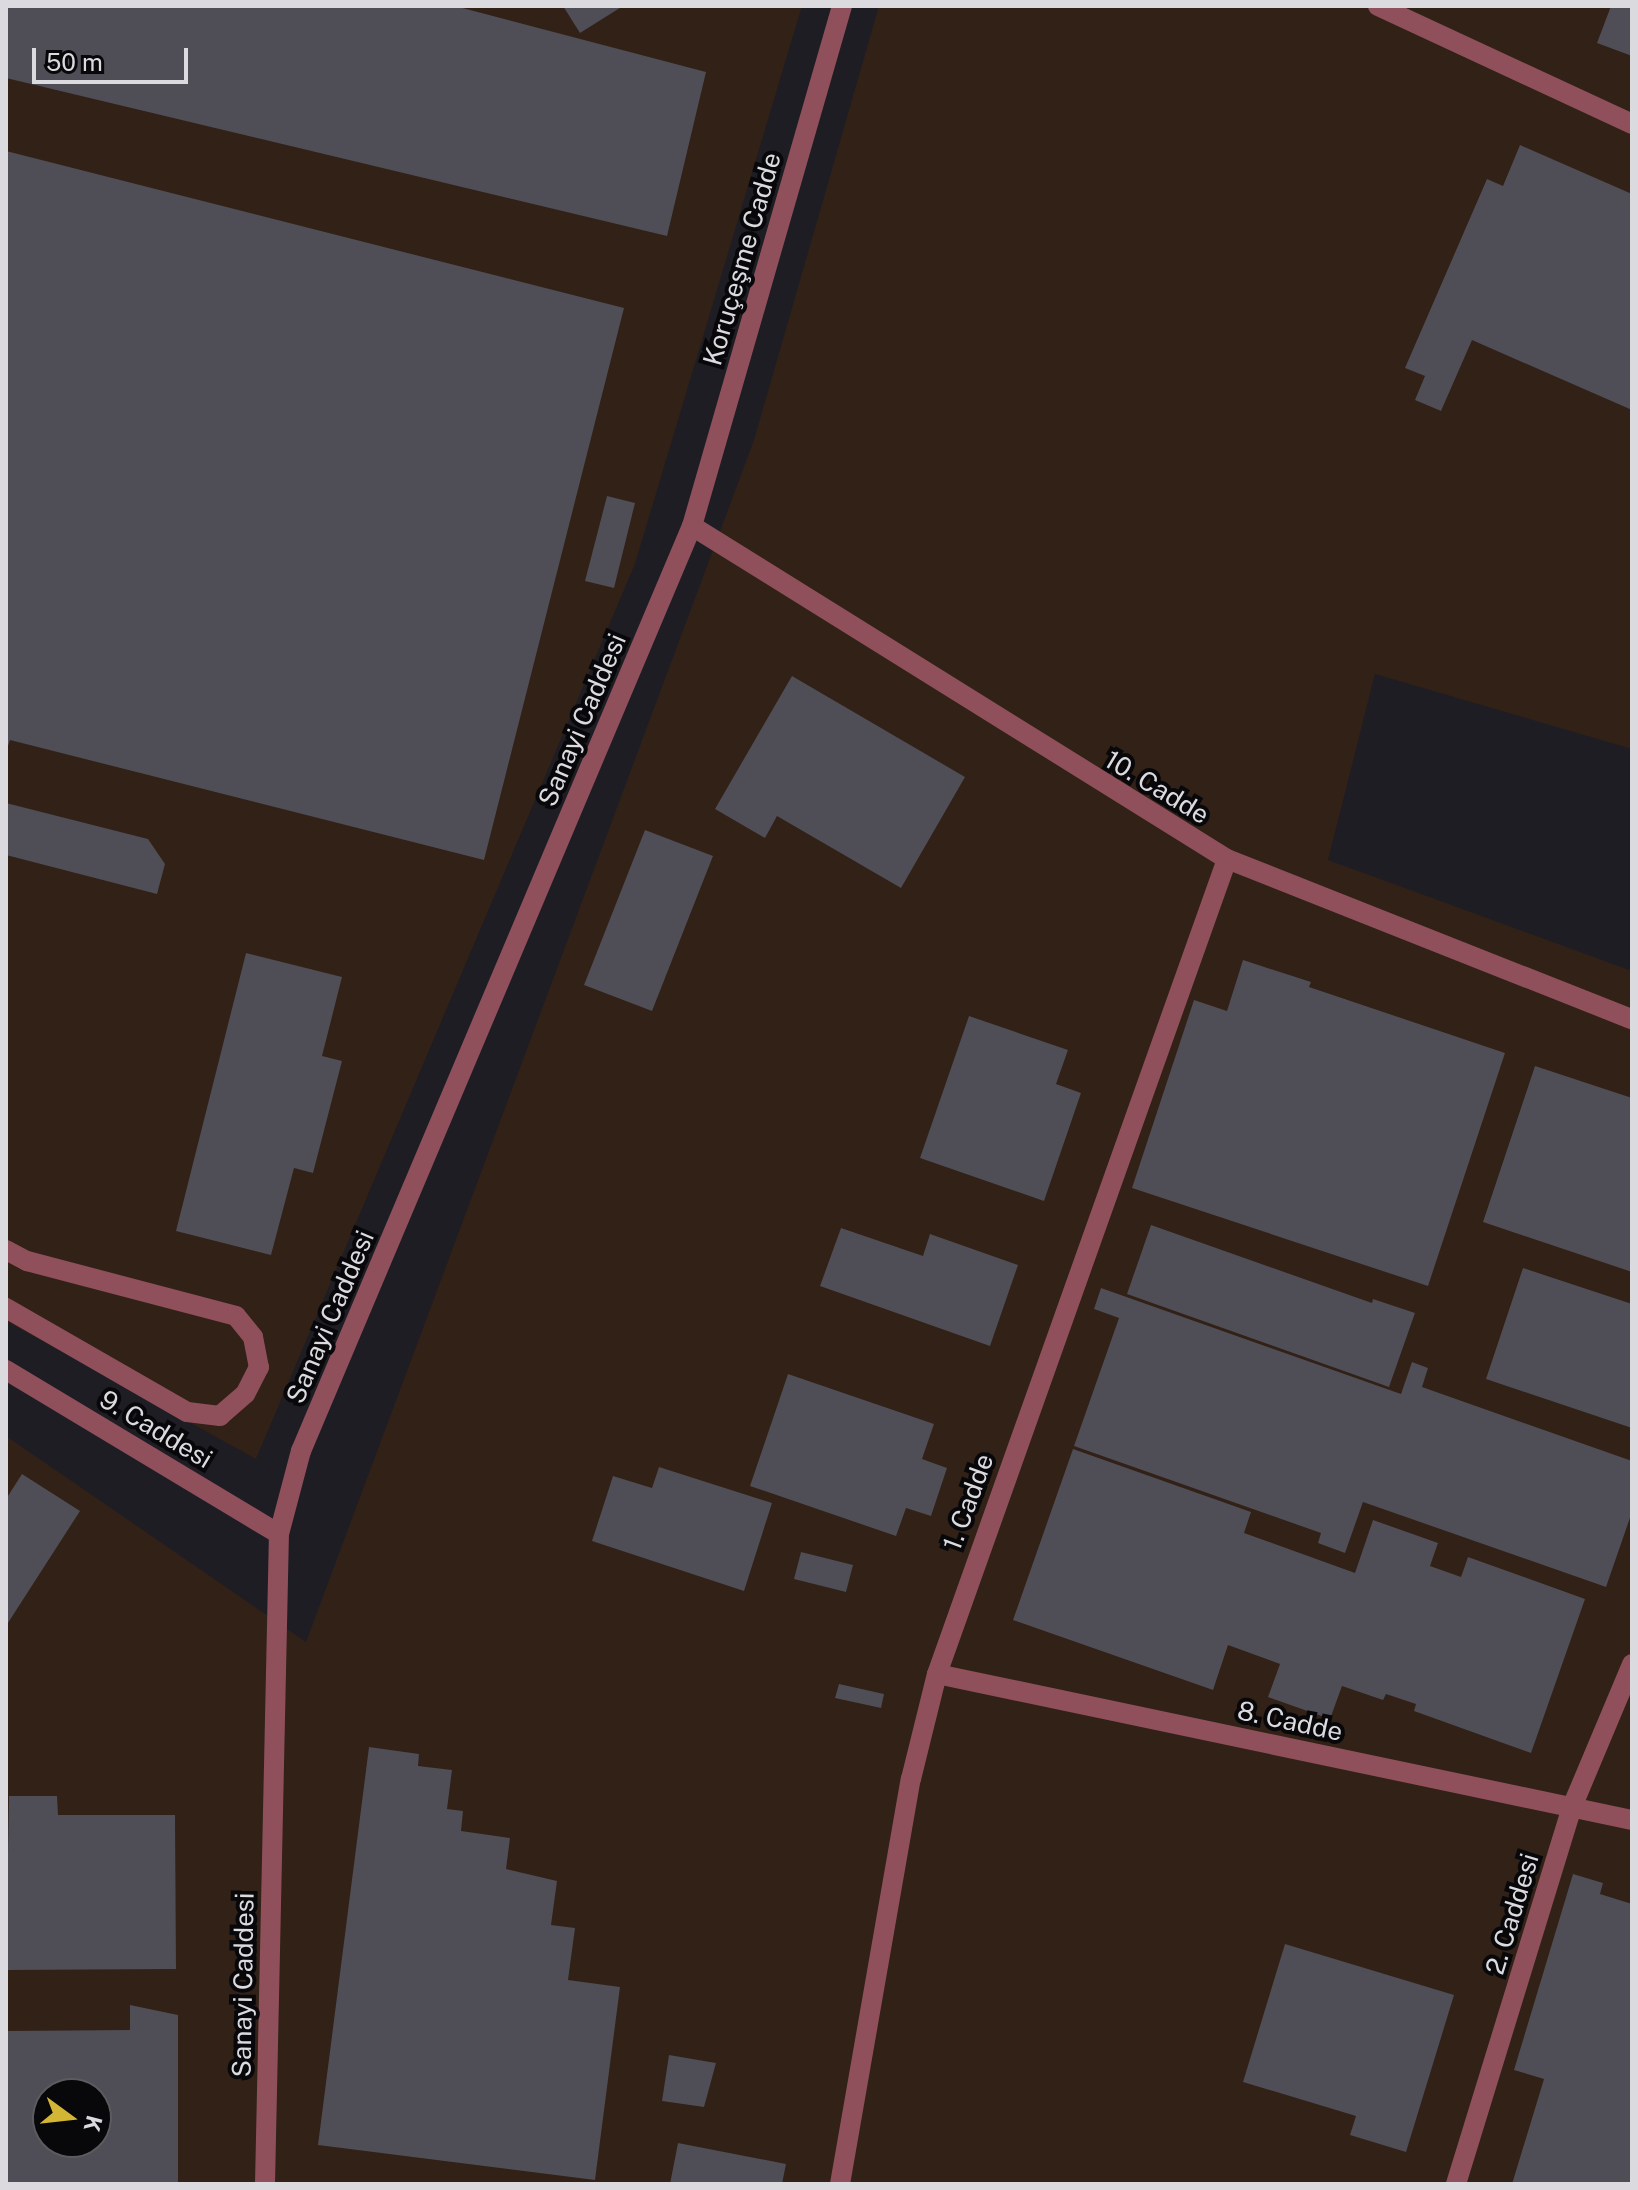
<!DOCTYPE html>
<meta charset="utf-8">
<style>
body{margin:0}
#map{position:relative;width:1638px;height:2190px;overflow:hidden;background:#1e1d24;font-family:"Public Sans",sans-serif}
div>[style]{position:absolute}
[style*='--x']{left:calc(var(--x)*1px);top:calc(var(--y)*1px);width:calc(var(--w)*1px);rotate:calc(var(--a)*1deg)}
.industrial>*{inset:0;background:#312117}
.building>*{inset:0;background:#4f4d55}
.minor>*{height:20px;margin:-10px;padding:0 10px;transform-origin:10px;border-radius:10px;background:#8f505b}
span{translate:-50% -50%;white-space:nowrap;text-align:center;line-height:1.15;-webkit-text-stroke:8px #08080b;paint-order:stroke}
.street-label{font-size:26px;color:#dbdadf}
.frame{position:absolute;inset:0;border:8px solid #dbdadf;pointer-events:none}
.north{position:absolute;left:32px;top:2078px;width:80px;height:80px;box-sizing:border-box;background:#08080b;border:2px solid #5c5c60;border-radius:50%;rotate:105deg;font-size:22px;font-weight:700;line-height:32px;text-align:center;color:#dbdadf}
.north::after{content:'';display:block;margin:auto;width:28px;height:36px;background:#d4b635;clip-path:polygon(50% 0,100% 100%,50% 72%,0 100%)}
.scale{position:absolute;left:32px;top:48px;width:156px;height:36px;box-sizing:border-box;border:4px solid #dbdadf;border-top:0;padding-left:10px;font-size:24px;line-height:28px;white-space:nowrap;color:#dbdadf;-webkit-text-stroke:6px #08080b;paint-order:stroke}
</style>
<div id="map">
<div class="industrial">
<div style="clip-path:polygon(6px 6px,802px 6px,635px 564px,256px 1459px,6px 1321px)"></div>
<div style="clip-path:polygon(evenodd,879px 6px,1632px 6px,1632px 749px,1375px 674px,1328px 860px,1632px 971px,1632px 2184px,6px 2184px,6px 1436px,306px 1642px,754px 440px,879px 6px,48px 2094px,96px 2094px,96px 2142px,48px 2142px,48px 2094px)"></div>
</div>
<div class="building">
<div style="clip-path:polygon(6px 6px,455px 6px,706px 72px,667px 236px,6px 78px)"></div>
<div style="clip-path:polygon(563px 6px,623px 6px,580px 33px)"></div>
<div style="clip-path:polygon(1611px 6px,1632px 6px,1632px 56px,1597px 43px)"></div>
<div style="clip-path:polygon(1520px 145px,1632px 194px,1632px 410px,1472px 340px,1441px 411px,1415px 400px,1425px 376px,1405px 368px,1487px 179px,1503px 186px)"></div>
<div style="clip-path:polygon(6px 151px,624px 308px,484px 860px,10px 740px,6px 752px)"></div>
<div style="clip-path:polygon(607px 496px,635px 503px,614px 588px,585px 581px)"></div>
<div style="clip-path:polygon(792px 676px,965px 777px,901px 888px,777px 816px,765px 838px,715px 809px)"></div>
<div style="clip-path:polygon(6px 803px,148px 839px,165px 864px,157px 894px,6px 855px)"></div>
<div style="clip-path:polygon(645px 830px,713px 856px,652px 1011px,584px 985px)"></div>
<div style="clip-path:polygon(246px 953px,342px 977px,322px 1056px,342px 1061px,313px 1173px,294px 1168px,271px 1255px,176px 1231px)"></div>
<div style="clip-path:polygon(1243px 960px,1311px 982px,1309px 987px,1505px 1053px,1428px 1286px,1132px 1188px,1194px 1000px,1227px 1011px)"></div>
<div style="clip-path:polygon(969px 1016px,1068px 1050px,1056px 1084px,1081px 1093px,1044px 1201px,920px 1158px)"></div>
<div style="clip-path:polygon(1535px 1066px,1632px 1098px,1632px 1272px,1483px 1222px)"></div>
<div style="clip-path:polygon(1151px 1225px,1372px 1303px,1373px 1299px,1415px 1313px,1389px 1387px,1127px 1294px)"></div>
<div style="clip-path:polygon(841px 1228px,923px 1256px,930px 1234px,1018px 1265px,990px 1346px,820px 1286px)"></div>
<div style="clip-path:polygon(1523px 1268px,1632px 1304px,1632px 1428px,1486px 1379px)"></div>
<div style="clip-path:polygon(1101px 1288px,1401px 1394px,1412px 1362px,1428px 1368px,1422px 1387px,1632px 1461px,1632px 1512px,1606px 1587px,1363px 1502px,1345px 1553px,1318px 1543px,1321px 1533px,1074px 1446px,1119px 1318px,1094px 1309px)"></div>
<div style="clip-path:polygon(788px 1374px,934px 1424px,922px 1459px,947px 1468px,931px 1516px,906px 1508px,896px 1536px,750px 1486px)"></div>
<div style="clip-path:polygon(1073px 1449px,1251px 1512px,1244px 1533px,1355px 1573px,1373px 1520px,1438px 1543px,1430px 1566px,1461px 1577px,1468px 1557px,1585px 1599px,1531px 1753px,1414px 1711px,1416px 1704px,1386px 1694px,1383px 1700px,1342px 1686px,1330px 1719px,1268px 1697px,1280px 1664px,1228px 1645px,1213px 1690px,1013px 1620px)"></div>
<div style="clip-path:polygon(659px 1467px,772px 1503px,744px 1591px,592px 1541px,613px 1476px,652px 1488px)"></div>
<div style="clip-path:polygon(22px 1474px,80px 1511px,6px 1626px,6px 1499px)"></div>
<div style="clip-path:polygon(801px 1552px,853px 1565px,846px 1592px,794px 1579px)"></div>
<div style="clip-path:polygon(839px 1684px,884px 1694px,881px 1708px,835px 1698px)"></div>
<div style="clip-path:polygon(369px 1747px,419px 1754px,418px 1766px,452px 1770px,447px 1809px,463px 1811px,461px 1831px,510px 1838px,506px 1869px,557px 1881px,551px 1925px,575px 1928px,568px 1980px,620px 1987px,595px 2180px,318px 2145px)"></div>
<div style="clip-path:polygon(9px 1796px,57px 1796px,58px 1815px,175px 1815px,176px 1969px,6px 1970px)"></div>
<div style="clip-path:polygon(1573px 1874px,1603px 1883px,1600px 1894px,1632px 1904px,1632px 2184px,1512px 2184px,1544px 2079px,1514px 2070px)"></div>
<div style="clip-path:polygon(1285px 1944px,1454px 1995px,1406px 2152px,1350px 2135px,1356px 2116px,1243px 2082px)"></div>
<div style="clip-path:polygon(evenodd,130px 2005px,178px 2015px,178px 2184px,6px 2184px,6px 2031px,130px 2030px,130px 2005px,48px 2094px,96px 2094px,96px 2142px,48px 2142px,48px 2094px)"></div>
<div style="clip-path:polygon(669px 2055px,716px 2063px,704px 2107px,662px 2101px)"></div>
<div style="clip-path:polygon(678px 2143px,786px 2164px,782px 2184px,670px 2184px)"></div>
</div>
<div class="minor">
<div style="--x:1378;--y:6;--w:280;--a:24.9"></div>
<div style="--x:692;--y:526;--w:630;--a:31.9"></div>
<div style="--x:1227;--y:859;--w:435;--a:21.6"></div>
<div style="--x:6;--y:1250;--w:24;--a:28"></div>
<div style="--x:27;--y:1261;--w:216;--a:14.7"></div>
<div style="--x:236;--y:1316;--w:27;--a:51"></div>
<div style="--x:253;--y:1337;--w:31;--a:79"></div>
<div style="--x:259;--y:1367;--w:30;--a:117"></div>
<div style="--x:245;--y:1394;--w:33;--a:139"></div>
<div style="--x:220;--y:1416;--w:33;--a:-173"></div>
<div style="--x:187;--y:1412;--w:209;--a:-150.1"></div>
<div style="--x:6;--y:1370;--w:318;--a:31"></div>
<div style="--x:937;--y:1674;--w:710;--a:11.86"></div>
<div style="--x:265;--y:2184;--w:650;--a:-88.77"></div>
<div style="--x:279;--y:1534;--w:86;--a:-75.2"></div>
<div style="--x:301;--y:1451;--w:1004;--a:-67.09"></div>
<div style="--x:692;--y:526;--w:541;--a:-73.91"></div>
<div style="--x:840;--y:2184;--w:411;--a:-80.1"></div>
<div style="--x:911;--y:1779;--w:108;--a:-76.1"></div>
<div style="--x:937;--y:1674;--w:865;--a:-70.41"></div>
<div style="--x:1456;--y:2184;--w:394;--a:-72.9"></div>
<div style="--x:1572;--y:1807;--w:155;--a:-67.2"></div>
</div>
<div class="street-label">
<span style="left:742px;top:259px;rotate:-74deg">Koruçeşme Cadde</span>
<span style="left:582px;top:720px;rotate:-67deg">Sanayi Caddesi</span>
<span style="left:1157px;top:787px;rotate:31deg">10. Cadde</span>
<span style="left:330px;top:1317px;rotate:-67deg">Sanayi Caddesi</span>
<span style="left:156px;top:1429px;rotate:31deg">9. Caddesi</span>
<span style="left:968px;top:1502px;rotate:-70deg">1. Cadde</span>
<span style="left:1290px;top:1721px;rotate:12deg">8. Cadde</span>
<span style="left:1512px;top:1914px;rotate:-73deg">2. Caddesi</span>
<span style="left:243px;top:1985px;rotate:-89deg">Sanayi Caddesi</span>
</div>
<div class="frame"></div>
<div class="north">K</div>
<div class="scale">50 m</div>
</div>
